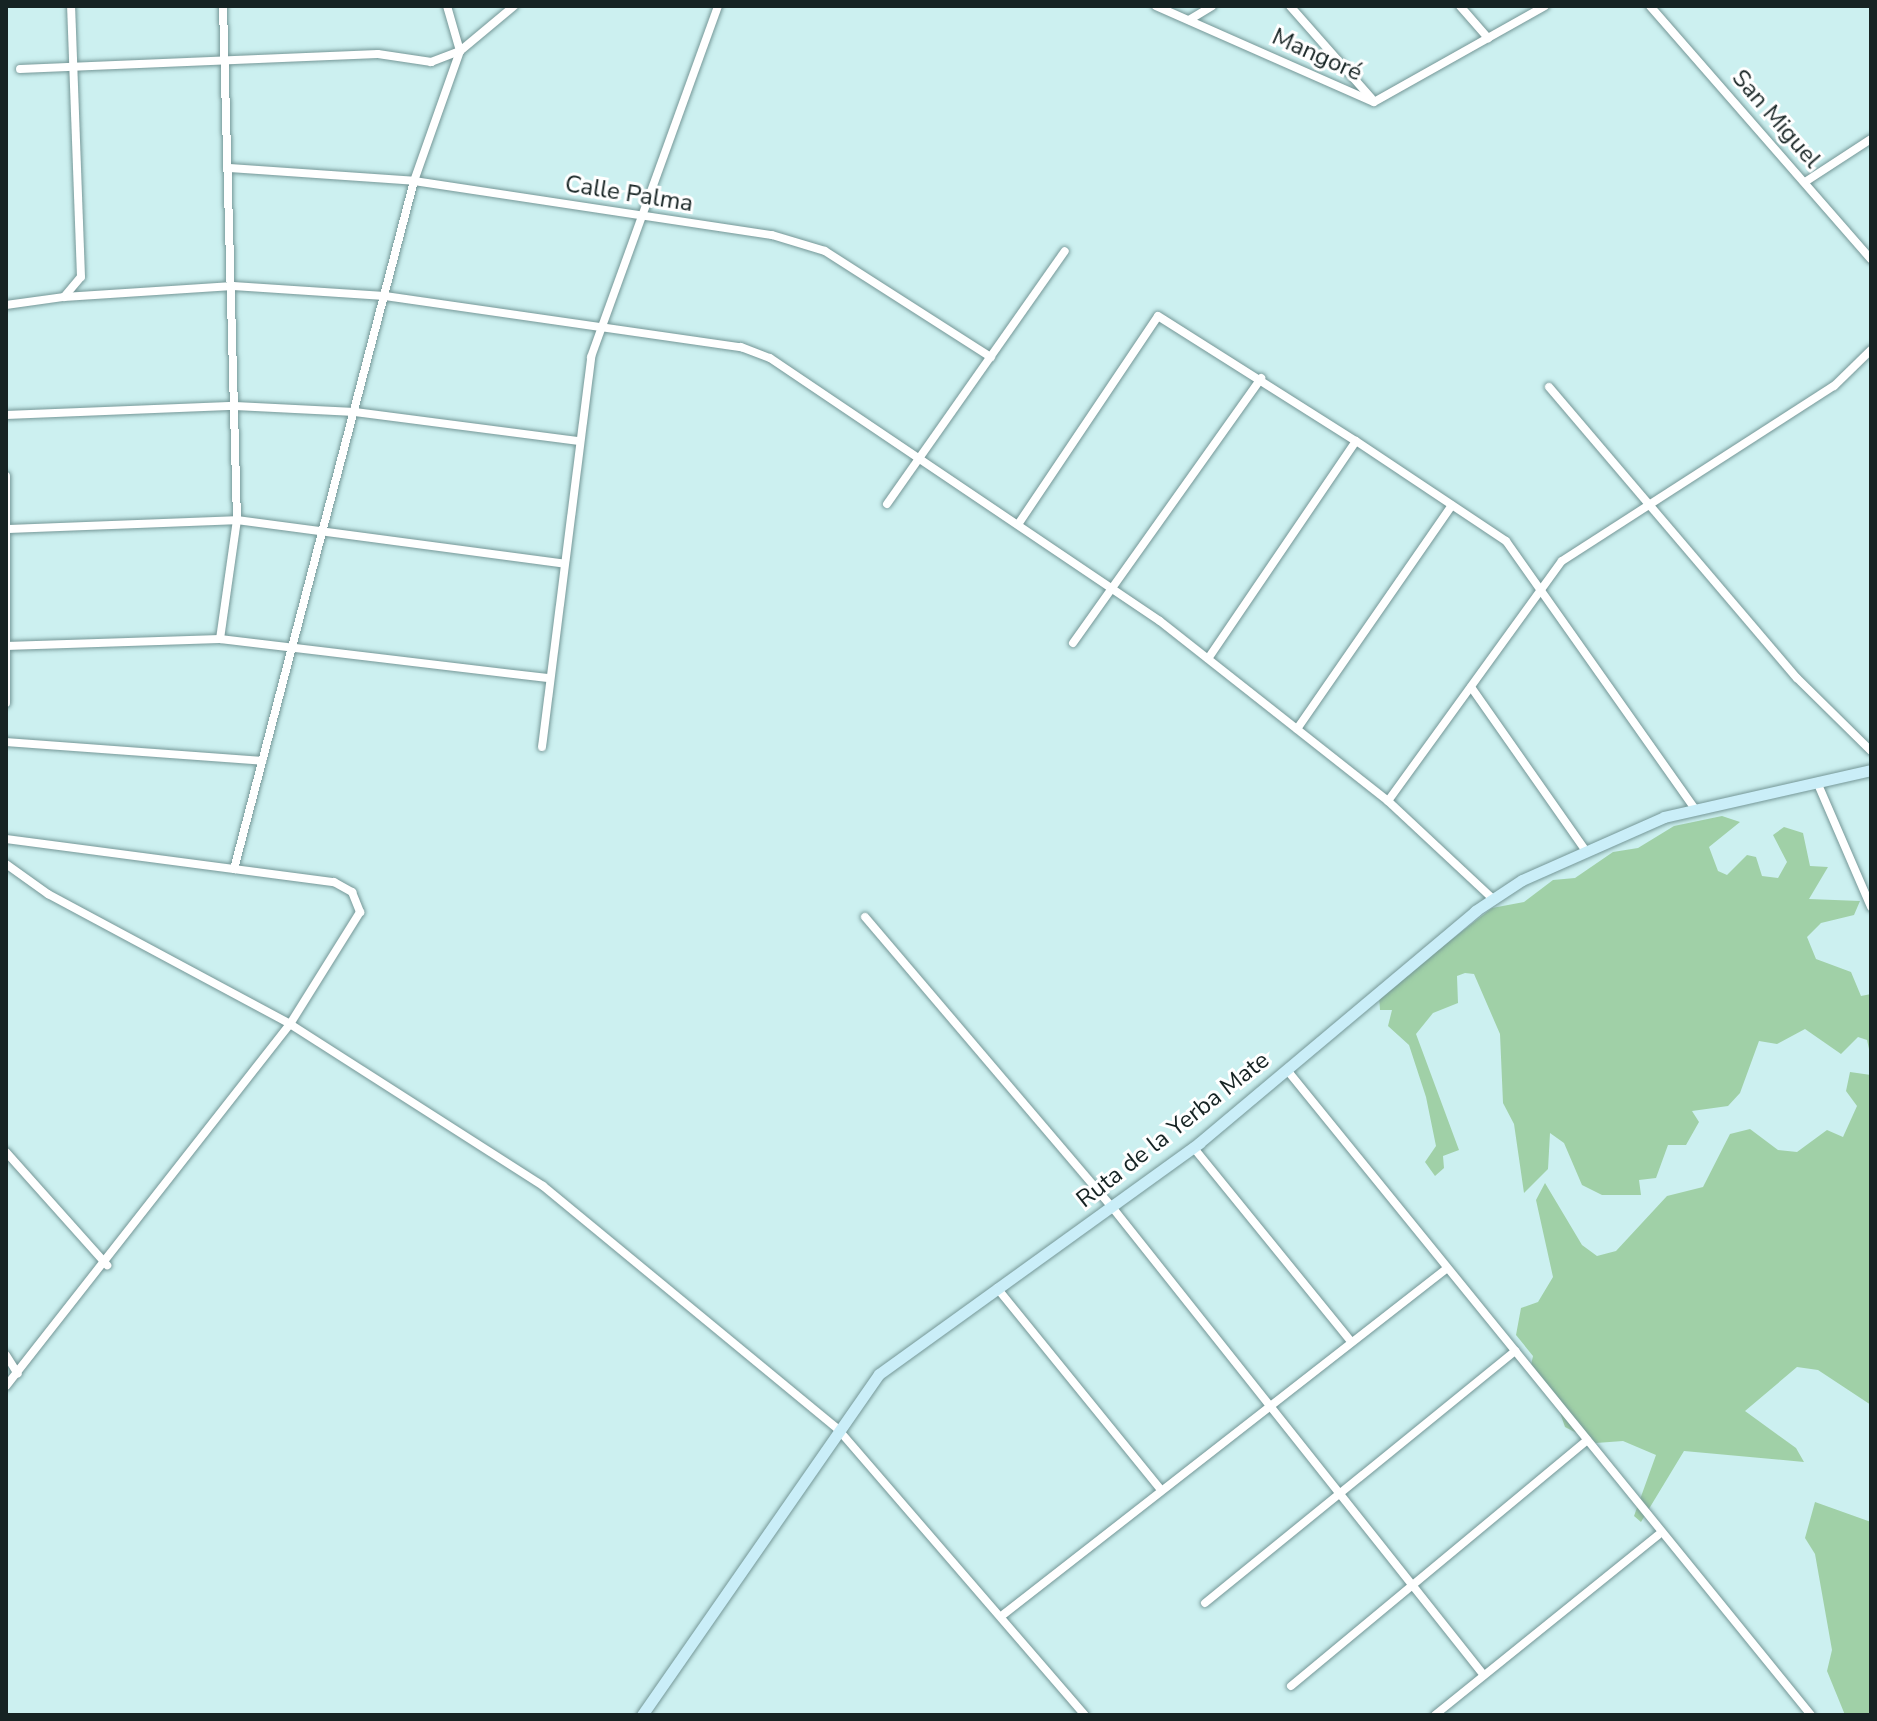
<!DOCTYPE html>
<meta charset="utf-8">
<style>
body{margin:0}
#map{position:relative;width:1877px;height:1721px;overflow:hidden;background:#ccf0f0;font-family:"Nunito Sans",sans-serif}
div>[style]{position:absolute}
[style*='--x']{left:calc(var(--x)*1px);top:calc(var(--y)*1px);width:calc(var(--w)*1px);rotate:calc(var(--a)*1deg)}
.green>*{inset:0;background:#a0d0a7}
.roads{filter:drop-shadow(0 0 2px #759797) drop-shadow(0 0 2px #759797)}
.minor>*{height:8px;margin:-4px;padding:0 4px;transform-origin:4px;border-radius:4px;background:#fff}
.secondary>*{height:11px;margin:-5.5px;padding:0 5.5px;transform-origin:5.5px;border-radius:5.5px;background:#caeef8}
span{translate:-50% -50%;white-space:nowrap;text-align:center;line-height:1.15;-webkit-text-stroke:6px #fff;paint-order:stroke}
.street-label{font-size:24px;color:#162323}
.frame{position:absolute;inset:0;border:8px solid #162323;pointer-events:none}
</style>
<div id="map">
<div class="green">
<div style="clip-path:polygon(1722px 816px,1740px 822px,1709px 847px,1718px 871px,1727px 875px,1747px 855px,1756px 857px,1762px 876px,1778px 878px,1787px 862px,1773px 835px,1784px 827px,1803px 833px,1810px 866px,1828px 867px,1809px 899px,1860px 901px,1854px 915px,1821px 923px,1807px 937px,1816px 959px,1851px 972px,1861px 996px,1871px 994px,1871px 1058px,1867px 1040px,1858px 1037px,1841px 1054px,1805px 1029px,1777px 1044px,1759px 1041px,1740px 1093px,1728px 1106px,1692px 1111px,1699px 1122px,1686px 1145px,1668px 1145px,1656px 1178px,1639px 1180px,1641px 1195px,1602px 1195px,1582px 1185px,1564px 1143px,1550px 1133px,1548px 1169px,1524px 1193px,1514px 1124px,1503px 1103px,1500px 1034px,1474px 974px,1465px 973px,1457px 976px,1458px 1003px,1433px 1013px,1416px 1034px,1459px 1150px,1443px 1156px,1444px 1168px,1435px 1176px,1425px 1162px,1436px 1146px,1426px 1097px,1409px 1045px,1388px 1026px,1392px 1010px,1380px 1010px,1379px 996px,1492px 908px,1524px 902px,1553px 880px,1575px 878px,1613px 852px,1638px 848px,1674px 826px)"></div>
<div style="clip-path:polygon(1850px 1072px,1871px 1075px,1871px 1405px,1818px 1370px,1797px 1367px,1745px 1411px,1796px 1448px,1804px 1462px,1684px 1451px,1641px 1522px,1634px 1516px,1656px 1455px,1623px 1441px,1596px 1443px,1565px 1427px,1556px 1401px,1529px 1374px,1533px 1356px,1516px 1335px,1521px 1308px,1538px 1302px,1553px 1277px,1536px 1200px,1545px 1183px,1582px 1245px,1597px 1256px,1616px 1251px,1667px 1196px,1703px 1187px,1730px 1134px,1750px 1129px,1778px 1150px,1797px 1152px,1827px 1130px,1843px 1137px,1857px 1106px,1846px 1091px)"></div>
<div style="clip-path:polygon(1815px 1502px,1871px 1522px,1871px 1715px,1845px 1715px,1827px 1671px,1832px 1650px,1815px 1554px,1805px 1538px)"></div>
</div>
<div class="roads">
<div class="minor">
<div style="--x:1156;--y:6;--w:238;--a:23.8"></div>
<div style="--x:1290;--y:6;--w:123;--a:48.6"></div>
<div style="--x:1460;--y:6;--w:43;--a:48.8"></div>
<div style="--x:1650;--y:6;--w:336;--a:48.9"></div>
<div style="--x:1189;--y:20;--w:27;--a:-31"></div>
<div style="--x:20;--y:69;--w:358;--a:-2.4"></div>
<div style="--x:378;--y:54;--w:54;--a:8.6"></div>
<div style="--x:431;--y:62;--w:31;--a:-21"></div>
<div style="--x:460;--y:51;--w:70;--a:-39.8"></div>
<div style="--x:1374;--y:102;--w:196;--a:-29.3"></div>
<div style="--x:230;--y:168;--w:184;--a:4"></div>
<div style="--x:414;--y:181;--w:362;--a:8.6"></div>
<div style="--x:772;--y:235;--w:55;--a:16.8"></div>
<div style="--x:825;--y:251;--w:197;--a:32.6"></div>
<div style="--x:1805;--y:182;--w:79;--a:-33.1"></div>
<div style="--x:64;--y:297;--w:169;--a:-3.7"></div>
<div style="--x:233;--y:286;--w:152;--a:3.8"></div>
<div style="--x:385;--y:296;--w:360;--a:8.2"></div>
<div style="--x:741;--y:347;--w:31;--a:21"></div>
<div style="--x:770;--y:358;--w:470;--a:34"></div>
<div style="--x:1160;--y:621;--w:290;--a:38.3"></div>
<div style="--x:1388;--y:801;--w:142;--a:43"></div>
<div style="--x:6;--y:305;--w:59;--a:-7.9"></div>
<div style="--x:64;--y:297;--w:26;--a:-50"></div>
<div style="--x:81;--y:277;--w:271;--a:-92.1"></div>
<div style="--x:1549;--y:387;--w:382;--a:49.6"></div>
<div style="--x:1797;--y:678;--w:104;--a:44.6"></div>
<div style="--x:6;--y:415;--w:229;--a:-2.3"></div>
<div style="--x:235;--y:406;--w:120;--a:2.9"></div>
<div style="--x:355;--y:412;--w:226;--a:7.4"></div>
<div style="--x:1356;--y:441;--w:180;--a:33.7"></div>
<div style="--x:1506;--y:541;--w:327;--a:54.8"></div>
<div style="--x:6;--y:476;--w:227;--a:90"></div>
<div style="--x:887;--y:504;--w:309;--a:-54.9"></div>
<div style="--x:1019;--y:523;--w:249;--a:-56.1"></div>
<div style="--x:1158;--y:316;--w:234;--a:32.3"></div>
<div style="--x:1356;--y:441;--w:263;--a:124.2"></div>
<div style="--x:6;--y:529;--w:231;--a:-2.2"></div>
<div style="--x:237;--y:520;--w:514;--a:-91.56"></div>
<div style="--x:220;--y:639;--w:330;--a:6.8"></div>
<div style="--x:1073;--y:643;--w:325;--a:-54.6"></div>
<div style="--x:6;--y:646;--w:214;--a:-1.9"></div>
<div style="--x:220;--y:639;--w:120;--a:-81.9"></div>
<div style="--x:237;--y:520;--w:327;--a:7.6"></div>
<div style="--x:1471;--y:687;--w:200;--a:55"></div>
<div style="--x:1297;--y:729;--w:272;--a:-55.3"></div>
<div style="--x:6;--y:742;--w:257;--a:4.2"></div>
<div style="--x:542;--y:747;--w:393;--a:-82.8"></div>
<div style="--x:591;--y:357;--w:373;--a:-70.1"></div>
<div style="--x:1817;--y:782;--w:136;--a:66.6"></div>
<div style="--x:1388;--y:801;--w:296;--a:-54.1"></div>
<div style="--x:1562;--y:561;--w:323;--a:-32.8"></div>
<div style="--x:1834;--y:386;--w:52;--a:-44.2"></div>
<div style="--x:6;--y:839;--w:331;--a:7.5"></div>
<div style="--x:334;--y:882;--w:21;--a:29"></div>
<div style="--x:352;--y:892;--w:22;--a:68"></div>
<div style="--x:360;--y:912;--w:132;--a:122"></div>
<div style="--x:290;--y:1024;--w:300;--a:32.6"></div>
<div style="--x:543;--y:1186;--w:381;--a:39.5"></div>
<div style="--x:837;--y:1428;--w:379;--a:49.2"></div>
<div style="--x:6;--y:864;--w:52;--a:35.5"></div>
<div style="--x:48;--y:894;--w:275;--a:28.2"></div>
<div style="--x:290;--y:1024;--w:460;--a:128.1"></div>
<div style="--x:234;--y:869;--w:711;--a:-75.34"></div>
<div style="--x:414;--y:181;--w:138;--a:-70.5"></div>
<div style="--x:460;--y:51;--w:47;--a:-106.1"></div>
<div style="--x:865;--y:917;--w:381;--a:49.6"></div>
<div style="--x:1112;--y:1207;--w:596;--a:51.54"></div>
<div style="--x:1287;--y:1070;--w:831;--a:50.91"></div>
<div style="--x:1193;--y:1147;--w:249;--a:50.9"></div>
<div style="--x:6;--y:1152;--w:152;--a:48.2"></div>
<div style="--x:997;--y:1288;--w:257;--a:50.9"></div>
<div style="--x:6;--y:1355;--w:22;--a:58"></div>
<div style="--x:1205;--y:1603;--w:400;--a:-39.1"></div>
<div style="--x:1004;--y:1614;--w:561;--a:-37.97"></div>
<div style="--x:1291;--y:1686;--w:385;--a:-39.7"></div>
<div style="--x:1435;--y:1715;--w:287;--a:-38.9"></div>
</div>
<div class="secondary">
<div style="--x:642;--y:1715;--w:415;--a:-55.2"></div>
<div style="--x:879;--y:1374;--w:395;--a:-35.8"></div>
<div style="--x:1199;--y:1143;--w:361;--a:-40"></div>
<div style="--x:1475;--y:911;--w:56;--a:-33.4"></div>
<div style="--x:1522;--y:880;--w:155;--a:-23.9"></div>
<div style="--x:1664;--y:817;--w:212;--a:-12.8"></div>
</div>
</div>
<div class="street-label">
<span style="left:1317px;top:55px;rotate:24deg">Mangoré</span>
<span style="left:1776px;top:119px;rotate:49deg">San Miguel</span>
<span style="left:629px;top:194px;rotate:9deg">Calle Palma</span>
<span style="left:1173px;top:1130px;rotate:-38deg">Ruta de la Yerba Mate</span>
</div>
<div class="frame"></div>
</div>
